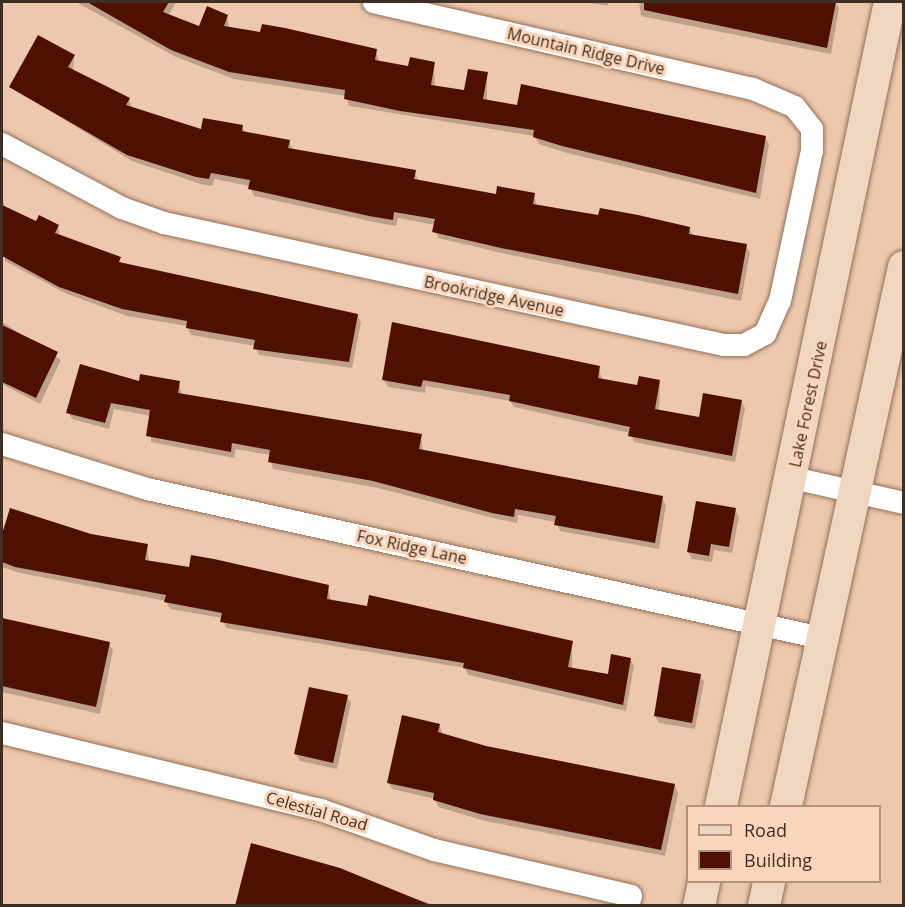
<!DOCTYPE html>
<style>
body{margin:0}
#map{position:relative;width:905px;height:907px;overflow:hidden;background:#edc8ad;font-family:"Open Sans",sans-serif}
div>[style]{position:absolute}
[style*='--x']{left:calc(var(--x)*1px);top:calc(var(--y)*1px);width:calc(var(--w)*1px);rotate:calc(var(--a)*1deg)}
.shadow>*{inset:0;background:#0003}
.building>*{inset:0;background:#4e1000}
.roads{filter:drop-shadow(0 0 2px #927058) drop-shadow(0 0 2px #927058)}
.minor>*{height:22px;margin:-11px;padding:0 11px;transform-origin:11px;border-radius:11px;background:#fff}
.secondary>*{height:32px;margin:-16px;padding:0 16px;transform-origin:16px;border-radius:16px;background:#efd6c0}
span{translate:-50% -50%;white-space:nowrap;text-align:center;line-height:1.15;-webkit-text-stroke:6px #fbd5ba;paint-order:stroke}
.street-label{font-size:16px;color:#3e2f25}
.frame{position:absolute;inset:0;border:3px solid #3e2f25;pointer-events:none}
.legend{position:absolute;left:686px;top:805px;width:195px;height:78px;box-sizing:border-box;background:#fbd5ba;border:2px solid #af937e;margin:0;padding:8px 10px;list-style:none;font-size:18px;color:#3e2f25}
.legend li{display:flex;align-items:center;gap:12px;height:30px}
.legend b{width:30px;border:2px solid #af937e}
</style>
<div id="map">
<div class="shadow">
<div style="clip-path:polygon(76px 2px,176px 2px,168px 16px,200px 28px,227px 16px,229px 28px,376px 50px,379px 62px,410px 68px,434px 63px,435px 87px,465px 92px,487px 74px,487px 101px,765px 138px,769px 144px,760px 199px,567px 153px,539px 144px,534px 136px,349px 106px,346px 96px,234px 79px,176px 57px)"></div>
<div style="clip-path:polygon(585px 2px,608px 2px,608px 6px)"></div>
<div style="clip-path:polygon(639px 2px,835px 2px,839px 8px,831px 54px,641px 16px)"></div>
<div style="clip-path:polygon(74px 56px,73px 71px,129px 99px,132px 108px,202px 131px,242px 127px,246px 134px,289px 141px,293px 150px,415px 171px,418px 182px,497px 195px,534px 194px,537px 206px,689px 228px,693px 235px,746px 246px,750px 253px,741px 301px,506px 254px,438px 238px,435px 225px,398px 218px,396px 226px,374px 222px,254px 196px,250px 186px,214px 179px,213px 186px,201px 184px,132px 161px,11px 87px)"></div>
<div style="clip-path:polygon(2px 196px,5px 208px,36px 223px,58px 226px,60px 237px,123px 264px,357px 315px,361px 322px,352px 368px,259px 355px,255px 346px,191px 335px,187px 326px,127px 316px,65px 293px,5px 261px)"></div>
<div style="clip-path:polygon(2px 322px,61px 360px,40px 404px,2px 384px)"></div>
<div style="clip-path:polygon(599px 368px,602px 380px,638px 387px,660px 382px,659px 411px,700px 419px,741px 401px,745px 408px,735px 462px,634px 442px,630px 433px,514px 407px,510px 401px,426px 386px,425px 393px,388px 387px,384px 380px)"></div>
<div style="clip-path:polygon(140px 383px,179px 383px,182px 395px,421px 436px,423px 451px,662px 498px,666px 505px,659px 549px,560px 531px,556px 522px,518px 515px,517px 523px,497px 519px,378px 488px,273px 469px,270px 455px,236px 449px,234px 458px,151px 442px,151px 416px,114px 409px,109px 429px,72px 419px,68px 412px)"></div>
<div style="clip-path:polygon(735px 510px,739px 517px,732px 553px,714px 550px,712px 562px,692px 559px,688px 552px)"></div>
<div style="clip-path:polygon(2px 529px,147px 546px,149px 562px,328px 587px,331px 601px,572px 642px,572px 669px,609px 676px,630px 659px,634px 666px,626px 711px,468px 675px,465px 668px,226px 628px,222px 618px,170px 609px,166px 601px,20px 573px,2px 567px)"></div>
<div style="clip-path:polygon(2px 619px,109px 644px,113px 650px,100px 714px,2px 692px)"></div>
<div style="clip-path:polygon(700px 675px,704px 682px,695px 729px,659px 723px,655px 716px)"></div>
<div style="clip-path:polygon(347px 697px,351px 703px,337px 769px,300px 761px,296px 754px)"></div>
<div style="clip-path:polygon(439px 725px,443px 734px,486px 747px,675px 786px,678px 793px,665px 856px,485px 821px,438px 807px,435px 799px,392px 789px,388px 782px)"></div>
<div style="clip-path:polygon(252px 845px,438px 906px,236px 906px)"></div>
</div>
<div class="building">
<div style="clip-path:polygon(87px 2px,169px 2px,163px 12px,199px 26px,207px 6px,228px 15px,224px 26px,260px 32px,262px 24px,285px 28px,377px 49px,375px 60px,408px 66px,410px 57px,435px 62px,431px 85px,464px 90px,468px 69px,488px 72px,483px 99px,517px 105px,521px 84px,766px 136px,756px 193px,562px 146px,533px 137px,534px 130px,400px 111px,344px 99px,345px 90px,229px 72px,171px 50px)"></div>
<div style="clip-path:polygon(644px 2px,836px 2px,827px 48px,644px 10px)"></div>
<div style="clip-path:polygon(38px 35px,75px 55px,68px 67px,130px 98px,126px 105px,201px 129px,203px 118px,243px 125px,242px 131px,290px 140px,288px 148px,416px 170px,414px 179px,496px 194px,497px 186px,535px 193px,533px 204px,598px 215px,600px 208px,638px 215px,690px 227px,689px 234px,747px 244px,738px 294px,501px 248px,432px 232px,435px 219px,394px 212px,393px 220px,369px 216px,248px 189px,250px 180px,211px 173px,209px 179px,196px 177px,127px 155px,9px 87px)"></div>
<div style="clip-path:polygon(2px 205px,36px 221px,39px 215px,59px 225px,55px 233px,121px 257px,119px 262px,358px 314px,349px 362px,253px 349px,255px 340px,186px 328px,187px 321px,122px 309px,59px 287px,2px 256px)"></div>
<div style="clip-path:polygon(392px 322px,600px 366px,598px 378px,637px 385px,639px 376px,660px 380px,655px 409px,699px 417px,703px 393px,742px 400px,732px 456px,628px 436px,630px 427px,509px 401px,510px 395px,423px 380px,421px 387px,382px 380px)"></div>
<div style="clip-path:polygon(2px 325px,58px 352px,36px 398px,2px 382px)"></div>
<div style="clip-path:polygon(80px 364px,139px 381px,140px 374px,180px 381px,178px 393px,422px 434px,419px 449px,663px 496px,655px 543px,554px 525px,556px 516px,515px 509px,514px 517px,492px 513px,373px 481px,268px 462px,270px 450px,232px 443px,231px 452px,146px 436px,150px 410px,111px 403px,105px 423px,66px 413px)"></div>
<div style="clip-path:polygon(696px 501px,736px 508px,729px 547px,711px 544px,709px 556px,687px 552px)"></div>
<div style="clip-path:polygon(10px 508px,91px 534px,148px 544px,145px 560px,189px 567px,191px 555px,214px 559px,329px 585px,327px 599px,367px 606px,369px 595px,573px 641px,568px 667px,608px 674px,611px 654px,631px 658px,623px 705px,463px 668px,464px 663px,220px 622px,222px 613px,164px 602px,166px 595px,15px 567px,2px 562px,2px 534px)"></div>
<div style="clip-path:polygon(2px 618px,110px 642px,96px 707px,2px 686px)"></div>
<div style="clip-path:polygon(662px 667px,701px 674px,692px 723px,654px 716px)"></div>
<div style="clip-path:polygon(309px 687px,348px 695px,333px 763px,294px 754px)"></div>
<div style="clip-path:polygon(402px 715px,440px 724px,438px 732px,486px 746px,675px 784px,661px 850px,480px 814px,433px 800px,434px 793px,387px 783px)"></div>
<div style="clip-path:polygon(251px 843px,340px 868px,433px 906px,235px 906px)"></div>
</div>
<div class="roads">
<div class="minor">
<div style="--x:2;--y:144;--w:136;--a:28.1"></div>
<div style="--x:122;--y:208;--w:45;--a:19.7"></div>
<div style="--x:164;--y:223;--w:573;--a:12.29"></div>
<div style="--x:724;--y:345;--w:20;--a:0"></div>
<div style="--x:744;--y:345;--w:24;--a:-28"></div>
<div style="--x:765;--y:334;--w:36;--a:-66"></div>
<div style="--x:780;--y:301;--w:154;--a:-78"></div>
<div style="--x:812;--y:150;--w:21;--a:-90"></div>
<div style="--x:812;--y:129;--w:28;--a:-128"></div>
<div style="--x:795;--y:107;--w:46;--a:-156.8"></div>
<div style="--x:753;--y:89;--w:389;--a:-167.1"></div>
<div style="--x:2;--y:444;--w:152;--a:17.2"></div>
<div style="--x:147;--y:489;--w:695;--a:12.46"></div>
<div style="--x:793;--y:478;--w:114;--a:12.7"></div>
<div style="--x:2;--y:733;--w:328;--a:13.6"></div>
<div style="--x:321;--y:810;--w:120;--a:19.5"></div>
<div style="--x:434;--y:850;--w:202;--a:13.1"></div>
<div style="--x:631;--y:896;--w:10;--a:107"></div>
</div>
<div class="secondary">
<div style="--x:721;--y:806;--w:822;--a:-78.13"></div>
<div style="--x:786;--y:806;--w:552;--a:-77.65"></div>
<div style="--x:699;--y:906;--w:25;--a:-78"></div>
<div style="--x:764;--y:906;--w:25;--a:-78"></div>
</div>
</div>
<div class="street-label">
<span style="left:586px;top:51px;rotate:13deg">Mountain Ridge Drive</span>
<span style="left:494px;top:296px;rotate:12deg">Brookridge Avenue</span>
<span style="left:808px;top:404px;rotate:-78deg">Lake Forest Drive</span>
<span style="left:412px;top:547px;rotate:12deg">Fox Ridge Lane</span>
<span style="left:317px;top:811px;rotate:16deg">Celestial Road</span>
</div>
<div class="frame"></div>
<ul class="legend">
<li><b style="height:8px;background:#efd6c0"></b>Road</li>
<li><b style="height:16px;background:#4e1000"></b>Building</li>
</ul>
</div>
